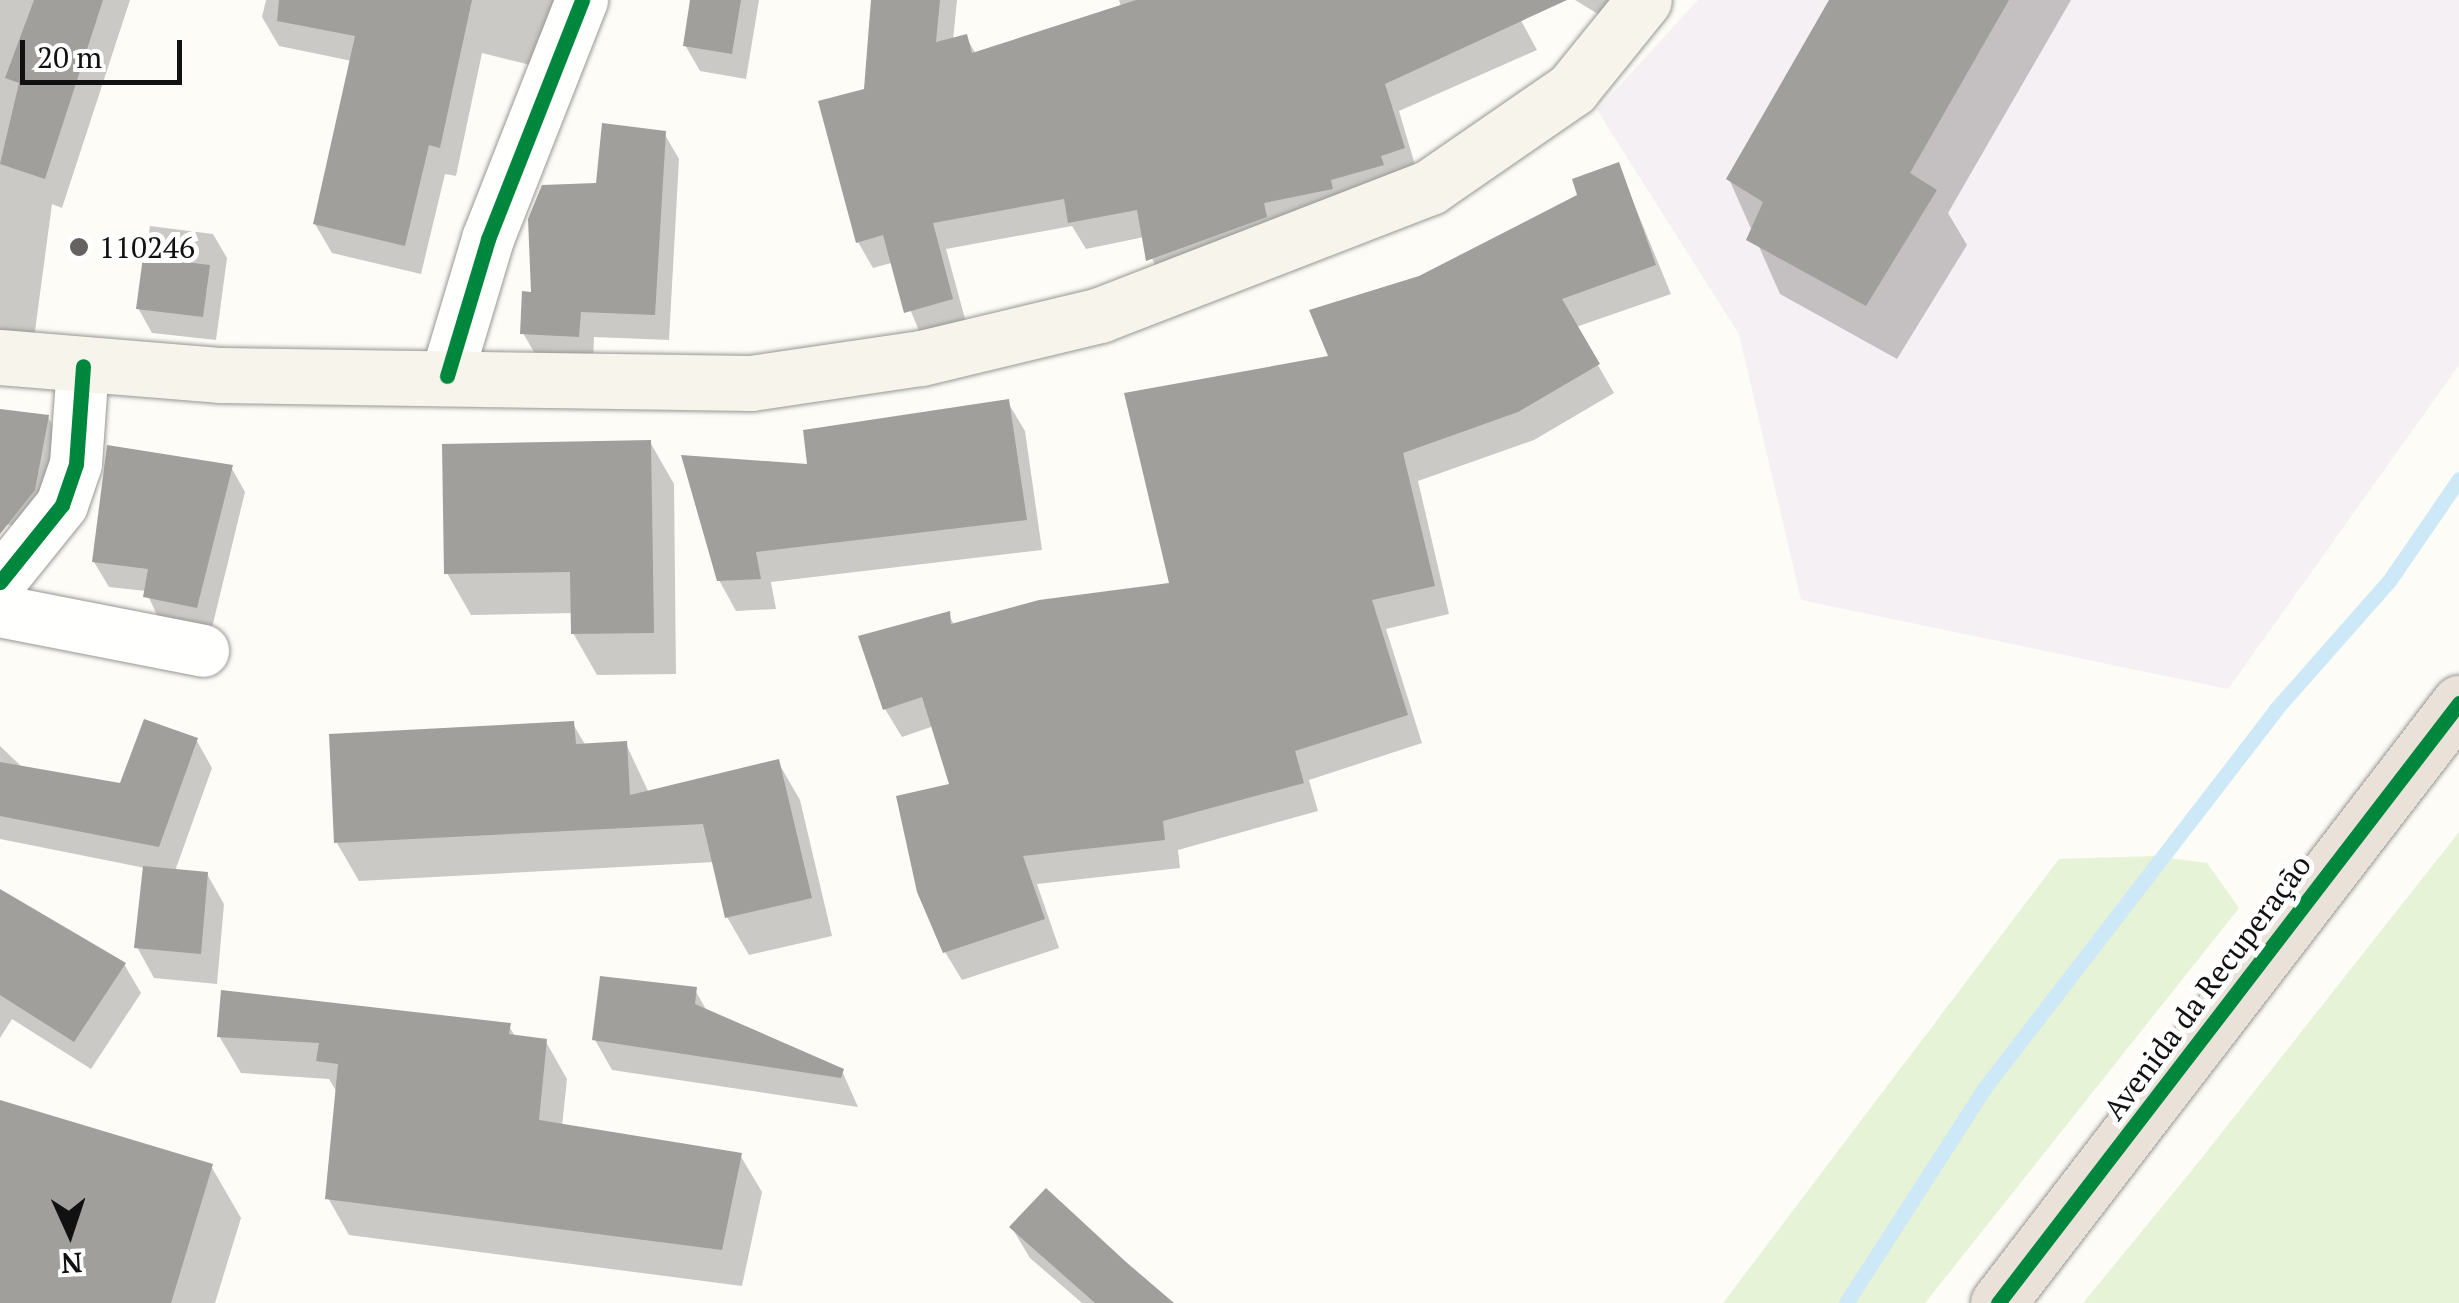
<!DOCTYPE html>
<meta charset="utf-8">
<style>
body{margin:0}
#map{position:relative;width:2459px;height:1303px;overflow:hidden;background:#fdfcf7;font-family:"PT Serif",serif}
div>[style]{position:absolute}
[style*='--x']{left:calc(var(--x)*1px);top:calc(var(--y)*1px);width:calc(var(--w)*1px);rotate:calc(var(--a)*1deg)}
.industrial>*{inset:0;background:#f5f0f3}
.green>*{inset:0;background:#e7f3d7}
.shadow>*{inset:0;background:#0003}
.stream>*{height:15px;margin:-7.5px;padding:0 7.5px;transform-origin:7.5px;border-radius:7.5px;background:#cde8f7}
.building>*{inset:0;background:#a19f9c}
.roads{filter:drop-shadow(0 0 2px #979795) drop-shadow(0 0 2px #979795)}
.street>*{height:52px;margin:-26px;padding:0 26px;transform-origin:26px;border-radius:26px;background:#fffffe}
.secondary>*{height:55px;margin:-27.5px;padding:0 27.5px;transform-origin:27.5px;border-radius:27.5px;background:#f6f4eb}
.highway>*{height:55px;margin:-27.5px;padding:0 27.5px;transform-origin:27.5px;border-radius:27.5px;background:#eae1d8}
.cycleway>*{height:15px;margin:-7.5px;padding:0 7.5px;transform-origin:7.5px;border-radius:7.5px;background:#00873e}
.dots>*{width:28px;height:28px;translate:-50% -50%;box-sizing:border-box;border:5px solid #fff;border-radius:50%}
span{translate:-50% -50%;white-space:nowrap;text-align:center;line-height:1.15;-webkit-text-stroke:10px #fff;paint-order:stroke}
.poi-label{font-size:30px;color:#111}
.left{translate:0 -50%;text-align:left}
.street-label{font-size:30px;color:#111}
.north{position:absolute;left:20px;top:1183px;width:100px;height:100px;-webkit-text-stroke:8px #fff;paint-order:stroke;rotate:177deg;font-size:28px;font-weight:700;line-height:40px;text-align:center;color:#111}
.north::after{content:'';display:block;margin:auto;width:35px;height:45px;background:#111;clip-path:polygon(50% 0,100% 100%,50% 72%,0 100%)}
.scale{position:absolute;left:20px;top:40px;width:162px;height:45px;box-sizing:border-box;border:5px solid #111;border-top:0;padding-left:12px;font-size:30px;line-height:35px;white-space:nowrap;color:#111;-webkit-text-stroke:8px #fff;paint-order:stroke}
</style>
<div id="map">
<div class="industrial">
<div style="clip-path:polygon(1698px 0,2459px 0,2459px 365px,2228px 689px,1801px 600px,1739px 334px,1597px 110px)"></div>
</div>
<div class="green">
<div style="clip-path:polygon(2459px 832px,2459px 1303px,2083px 1303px,2193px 1169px)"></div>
<div style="clip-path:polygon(2154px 856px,2207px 863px,2239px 908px,1925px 1303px,1723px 1303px,2059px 859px)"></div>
</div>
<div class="shadow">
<div style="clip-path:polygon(0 0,130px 0,62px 208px,52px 204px,33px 346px,0 344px)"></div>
<div style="clip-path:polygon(266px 0,572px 0,547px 69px,482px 53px,456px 176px,445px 174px,421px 274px,332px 253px,315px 224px,352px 61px,279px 46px,262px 17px)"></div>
<div style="clip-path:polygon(693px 0,759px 0,746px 79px,700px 71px,685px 45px)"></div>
<div style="clip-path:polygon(874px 0,957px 0,953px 40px,966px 37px,976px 54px,1121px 7px,1119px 0,1510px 0,1537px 50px,1399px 111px,1418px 175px,1163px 286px,1144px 237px,1086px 249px,1072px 226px,946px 249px,967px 326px,922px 338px,891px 263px,873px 268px,858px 242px)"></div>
<div style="clip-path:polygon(1575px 0,1625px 0,1611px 22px)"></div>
<div style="clip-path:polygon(1831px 0,2071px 0,1948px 213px,1967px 245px,1897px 359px,1780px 294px,1729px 179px)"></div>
<div style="clip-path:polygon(664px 133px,679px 159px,669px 340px,594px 337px,593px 362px,538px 359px,523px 333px,534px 295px,598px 185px)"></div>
<div style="clip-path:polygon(1618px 165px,1671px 294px,1576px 327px,1614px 393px,1534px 440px,1418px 481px,1449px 614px,1386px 629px,1422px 743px,1309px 780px,1318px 811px,1178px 850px,1180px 868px,1037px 884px,1059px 948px,962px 980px,945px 952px,953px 786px,934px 726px,902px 737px,885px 709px,948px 614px,955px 626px,1173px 585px,1332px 358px,1420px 278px,1580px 196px)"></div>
<div style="clip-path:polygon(150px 226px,213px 234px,227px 258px,216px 340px,152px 333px,138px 308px)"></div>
<div style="clip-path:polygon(1007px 401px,1025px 431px,1042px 550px,771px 582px,776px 609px,736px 611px,719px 580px,810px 467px)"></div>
<div style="clip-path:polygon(0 410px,48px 417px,60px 438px,34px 527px,0 524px)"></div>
<div style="clip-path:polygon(650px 442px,674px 484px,676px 674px,597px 675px,573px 633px,573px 613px,471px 615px,447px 573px)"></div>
<div style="clip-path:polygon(231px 467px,245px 492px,211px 632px,160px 622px,146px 591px,109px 587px,94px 562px)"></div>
<div style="clip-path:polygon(573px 724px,586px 746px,626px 744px,649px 793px,778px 762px,800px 800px,832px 936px,749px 955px,727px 917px,715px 862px,359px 881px,337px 843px)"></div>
<div style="clip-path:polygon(197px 741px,212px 768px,175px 871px,207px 874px,224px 904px,217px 984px,154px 978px,137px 947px,145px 868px,0 839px,0 746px,23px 768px,122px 786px)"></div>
<div style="clip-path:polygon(0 892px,124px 964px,141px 993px,91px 1069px,12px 1019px,0 1038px)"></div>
<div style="clip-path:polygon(695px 990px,708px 1013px,842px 1071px,858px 1107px,612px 1070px,595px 1040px)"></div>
<div style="clip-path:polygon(509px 1026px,516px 1038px,546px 1042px,567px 1079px,562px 1126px,740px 1155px,762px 1192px,742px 1286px,349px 1235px,328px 1198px,338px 1094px,329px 1079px,241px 1073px,219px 1036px)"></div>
<div style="clip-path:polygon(0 1103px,211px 1166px,241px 1218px,215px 1303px,0 1303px)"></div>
<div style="clip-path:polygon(1012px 1228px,1170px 1303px,1082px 1303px,1030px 1258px)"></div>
</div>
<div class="stream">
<div style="--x:1846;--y:1303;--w:258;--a:-57.2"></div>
<div style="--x:1986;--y:1086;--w:476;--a:-52.4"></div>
<div style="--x:2276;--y:709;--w:171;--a:-48.6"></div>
<div style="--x:2389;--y:581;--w:124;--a:-55.5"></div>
</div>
<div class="building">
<div style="clip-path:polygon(34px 0,103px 0,45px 179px,0 164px,19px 83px,5px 78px)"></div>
<div style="clip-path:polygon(279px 0,472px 0,440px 148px,429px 145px,405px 246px,313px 224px,355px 36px,277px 21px)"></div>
<div style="clip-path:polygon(690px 0,741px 0,732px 54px,683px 46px)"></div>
<div style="clip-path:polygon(871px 0,940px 0,936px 42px,967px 34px,972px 53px,1136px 0,1567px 0,1385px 84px,1405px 148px,1381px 156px,1384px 165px,1331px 180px,1333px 189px,1264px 203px,1267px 217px,1146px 261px,1137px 210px,1068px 223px,1064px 199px,933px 223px,953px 299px,904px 313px,883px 235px,856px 243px,818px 101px,864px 89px)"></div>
<div style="clip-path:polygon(1829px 0,2009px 0,1910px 173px,1937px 190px,1866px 306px,1746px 240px,1763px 202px,1726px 179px)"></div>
<div style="clip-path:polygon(602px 123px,666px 131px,655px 315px,581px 312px,579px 337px,520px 334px,522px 291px,531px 292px,528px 219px,542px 185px,596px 183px)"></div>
<div style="clip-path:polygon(1619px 162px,1656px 265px,1562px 299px,1600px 364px,1518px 412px,1403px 453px,1435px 586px,1372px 600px,1408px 715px,1295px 751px,1304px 783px,1163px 821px,1165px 840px,1023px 856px,1045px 919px,943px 953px,917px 892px,896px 796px,949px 784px,922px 697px,883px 710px,858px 636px,950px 611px,951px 624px,1039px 600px,1169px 583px,1124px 393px,1328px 356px,1309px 310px,1419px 276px,1577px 195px,1572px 179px)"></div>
<div style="clip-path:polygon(143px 257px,210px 265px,203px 317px,136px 309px)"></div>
<div style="clip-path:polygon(1009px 399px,1027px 520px,756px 552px,761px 579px,717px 581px,681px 455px,807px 464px,803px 430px)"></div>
<div style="clip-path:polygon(0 409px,49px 415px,35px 490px,0 534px)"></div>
<div style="clip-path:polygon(651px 440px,654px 633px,571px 634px,570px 572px,444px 574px,442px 444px)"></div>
<div style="clip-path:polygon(107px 445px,233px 465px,197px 608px,143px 597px,148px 569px,92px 562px)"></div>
<div style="clip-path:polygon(144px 719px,198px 738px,159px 847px,0 816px,0 762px,120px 783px)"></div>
<div style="clip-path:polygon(574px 721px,576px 744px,627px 741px,630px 795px,779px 759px,812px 898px,725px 918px,703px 824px,334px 843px,329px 734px)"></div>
<div style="clip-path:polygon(143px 866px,208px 872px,201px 954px,134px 948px)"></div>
<div style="clip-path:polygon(0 889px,126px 963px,74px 1042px,0 995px)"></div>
<div style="clip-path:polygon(600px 976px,697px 987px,695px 1004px,844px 1069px,841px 1078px,592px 1040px)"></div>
<div style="clip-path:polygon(221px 990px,511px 1023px,509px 1034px,547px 1039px,539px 1120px,742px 1153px,722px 1250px,325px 1199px,338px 1064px,316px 1061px,319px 1043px,217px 1037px)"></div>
<div style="clip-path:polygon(0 1100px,213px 1164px,171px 1303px,0 1303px)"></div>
<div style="clip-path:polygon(1046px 1188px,1126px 1262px,1174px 1303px,1095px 1303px,1009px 1227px)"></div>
</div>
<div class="roads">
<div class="street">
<div style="--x:447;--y:376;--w:143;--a:-73.3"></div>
<div style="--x:488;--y:239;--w:257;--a:-68.5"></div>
<div style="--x:0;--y:582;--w:99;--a:-51.2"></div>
<div style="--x:62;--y:505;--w:43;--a:-71.1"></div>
<div style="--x:76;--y:464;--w:98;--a:-85.9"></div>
<div style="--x:0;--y:611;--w:207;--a:11.1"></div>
</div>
<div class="secondary">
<div style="--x:0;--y:357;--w:222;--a:4.7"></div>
<div style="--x:221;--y:375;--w:530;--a:0.86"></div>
<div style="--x:751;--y:383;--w:172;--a:-8.4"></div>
<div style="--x:921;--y:358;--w:184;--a:-13.5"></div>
<div style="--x:1100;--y:315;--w:354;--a:-21.2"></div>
<div style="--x:1430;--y:187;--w:173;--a:-34.6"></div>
<div style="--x:1572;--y:89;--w:114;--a:-51"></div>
</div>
<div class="highway">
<div style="--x:1998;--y:1303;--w:757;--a:-52.46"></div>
</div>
</div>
<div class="cycleway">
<div style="--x:447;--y:376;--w:143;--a:-73.3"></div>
<div style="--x:488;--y:239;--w:257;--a:-68.5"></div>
<div style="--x:0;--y:582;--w:99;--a:-51.2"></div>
<div style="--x:62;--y:505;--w:43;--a:-71.1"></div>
<div style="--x:76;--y:464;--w:98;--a:-85.9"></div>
<div style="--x:1998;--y:1303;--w:757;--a:-52.46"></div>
</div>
<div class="dots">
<div style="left:79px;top:247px;background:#646362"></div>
</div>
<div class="poi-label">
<span class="left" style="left:99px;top:247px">110246</span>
</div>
<div class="street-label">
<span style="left:2207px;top:987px;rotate:-53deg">Avenida da Recuperação</span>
</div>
<div class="north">N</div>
<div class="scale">20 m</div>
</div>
